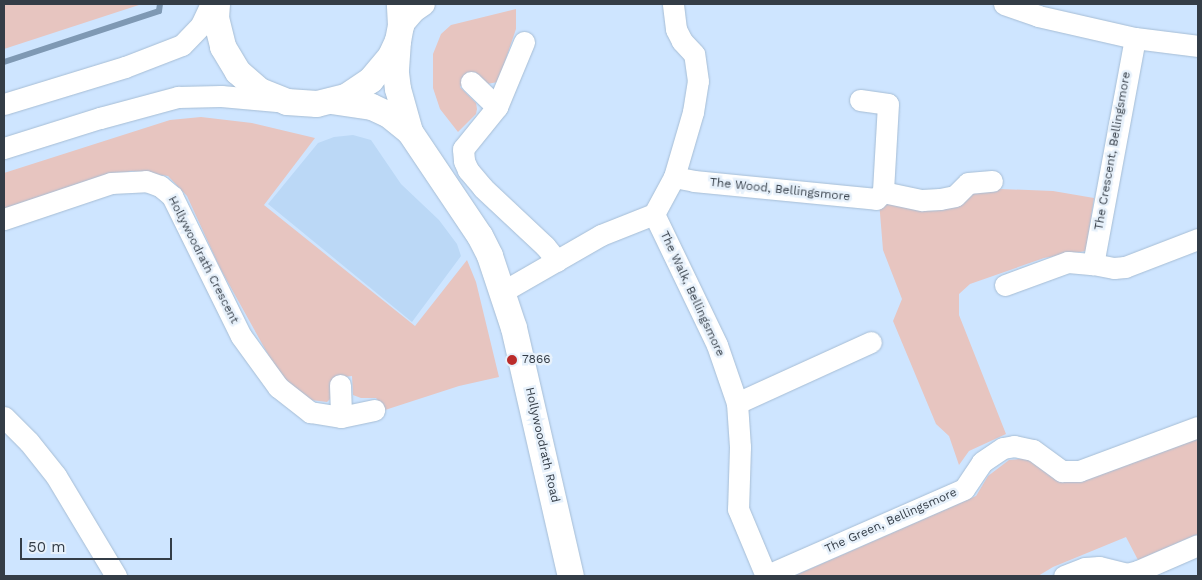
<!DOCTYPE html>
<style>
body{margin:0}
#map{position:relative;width:1202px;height:580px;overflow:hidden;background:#cee5ff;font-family:"Work Sans",sans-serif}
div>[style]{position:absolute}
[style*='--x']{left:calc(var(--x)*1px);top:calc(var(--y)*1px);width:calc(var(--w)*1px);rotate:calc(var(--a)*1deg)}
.built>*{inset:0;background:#bbd8f6}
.green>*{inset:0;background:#e7c5c0}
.stream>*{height:6px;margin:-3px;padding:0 3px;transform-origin:3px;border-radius:3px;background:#7f99b4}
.roads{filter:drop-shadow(0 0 1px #a6bdd5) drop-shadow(0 0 1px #a6bdd5)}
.minor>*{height:21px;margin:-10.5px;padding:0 10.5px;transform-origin:10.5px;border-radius:10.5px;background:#fff}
.major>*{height:26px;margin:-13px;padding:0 13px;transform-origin:13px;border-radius:13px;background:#fff}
.dots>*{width:14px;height:14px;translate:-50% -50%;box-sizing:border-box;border:2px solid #e7f1fb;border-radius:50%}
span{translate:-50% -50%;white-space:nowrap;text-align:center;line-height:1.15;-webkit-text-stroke:5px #e7f1fb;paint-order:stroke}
.street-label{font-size:12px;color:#343d47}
.poi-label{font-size:12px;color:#343d47}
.left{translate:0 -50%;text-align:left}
.frame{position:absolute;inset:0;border:5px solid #343d47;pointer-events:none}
.scale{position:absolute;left:20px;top:538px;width:152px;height:22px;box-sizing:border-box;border:2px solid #343d47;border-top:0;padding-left:6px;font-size:15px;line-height:18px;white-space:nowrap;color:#343d47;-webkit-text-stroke:4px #e7f1fb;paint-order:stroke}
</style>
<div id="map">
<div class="built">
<div style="clip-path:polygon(353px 135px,371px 140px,401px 184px,439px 220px,457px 244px,461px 256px,412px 322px,268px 204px,318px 143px,334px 137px)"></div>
</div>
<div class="green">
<div style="clip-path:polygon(4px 4px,142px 4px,4px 49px)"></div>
<div style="clip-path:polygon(516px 9px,516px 29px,498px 82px,487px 84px,475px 72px,460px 87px,476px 103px,477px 109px,476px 114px,458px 132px,440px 109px,433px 88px,433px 54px,441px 34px,451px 25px)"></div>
<div style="clip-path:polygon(201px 117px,252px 123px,315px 138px,264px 205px,415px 326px,467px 260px,476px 282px,499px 377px,459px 386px,385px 410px,376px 398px,361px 398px,353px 395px,352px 376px,336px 378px,334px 395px,327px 402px,311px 400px,297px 392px,275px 367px,220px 268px,187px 196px,168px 176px,131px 171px,4px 210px,4px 173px,170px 120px)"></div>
<div style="clip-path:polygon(1000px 189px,1053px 191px,1094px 198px,1086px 251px,1044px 258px,970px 284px,959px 294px,959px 315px,1006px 434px,969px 451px,959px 465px,949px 436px,936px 424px,893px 321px,902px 299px,883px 250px,879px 201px)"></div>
<div style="clip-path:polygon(1198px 438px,1198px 534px,1138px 560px,1126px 537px,1053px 567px,1038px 576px,794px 576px,976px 496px,988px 476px,1009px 460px,1030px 458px,1047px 469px)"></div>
</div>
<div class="stream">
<div style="--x:4;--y:62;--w:163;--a:-18.2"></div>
<div style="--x:159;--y:11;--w:7;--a:-82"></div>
</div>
<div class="roads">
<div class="minor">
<div style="--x:1004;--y:4;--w:36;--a:19"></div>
<div style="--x:1038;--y:16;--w:99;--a:12.8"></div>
<div style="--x:1135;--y:38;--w:64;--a:7.2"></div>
<div style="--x:401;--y:26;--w:20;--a:-49"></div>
<div style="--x:414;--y:11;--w:12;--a:-35"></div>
<div style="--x:1135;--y:38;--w:230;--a:100.5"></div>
<div style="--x:1093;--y:264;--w:21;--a:11"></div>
<div style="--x:1114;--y:268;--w:11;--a:-5"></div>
<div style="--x:1125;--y:267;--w:78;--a:-21"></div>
<div style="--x:524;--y:42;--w:70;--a:112.6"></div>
<div style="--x:497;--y:107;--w:54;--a:129"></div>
<div style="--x:463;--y:149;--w:12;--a:85"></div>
<div style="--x:464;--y:161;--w:10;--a:66"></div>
<div style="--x:468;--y:170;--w:23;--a:50"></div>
<div style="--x:483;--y:188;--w:85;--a:43.1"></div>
<div style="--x:545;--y:246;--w:19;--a:51"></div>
<div style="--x:471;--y:82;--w:36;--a:44"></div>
<div style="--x:860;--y:100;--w:28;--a:8"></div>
<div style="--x:888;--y:104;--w:88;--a:93.3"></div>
<div style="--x:883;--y:192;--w:40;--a:12"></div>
<div style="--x:922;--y:200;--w:18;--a:-3"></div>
<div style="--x:940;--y:199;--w:15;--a:-11"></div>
<div style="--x:955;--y:196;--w:18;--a:-45"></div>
<div style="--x:968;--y:183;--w:24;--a:-5"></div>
<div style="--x:4;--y:104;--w:127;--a:-17"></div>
<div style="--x:125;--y:67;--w:61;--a:-21.1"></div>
<div style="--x:182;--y:45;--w:28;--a:-46"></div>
<div style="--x:201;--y:25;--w:23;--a:-65"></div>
<div style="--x:4;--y:148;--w:101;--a:-17.4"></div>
<div style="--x:100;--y:118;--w:81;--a:-15.1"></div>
<div style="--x:178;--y:97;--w:43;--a:-1.3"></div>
<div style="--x:221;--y:96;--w:56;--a:5.1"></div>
<div style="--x:674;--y:177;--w:20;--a:11"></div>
<div style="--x:694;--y:181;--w:183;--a:5.6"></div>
<div style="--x:876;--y:199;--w:10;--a:-45"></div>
<div style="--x:654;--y:214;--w:145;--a:64.3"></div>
<div style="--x:717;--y:345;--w:61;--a:71"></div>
<div style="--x:737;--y:403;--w:44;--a:86.1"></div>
<div style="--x:740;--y:447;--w:62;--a:91.8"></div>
<div style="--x:738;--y:509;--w:73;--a:67.3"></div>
<div style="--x:4;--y:219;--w:113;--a:-18.6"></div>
<div style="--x:111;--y:183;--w:35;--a:-3"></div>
<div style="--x:146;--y:181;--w:15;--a:20"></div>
<div style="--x:160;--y:186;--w:16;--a:40"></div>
<div style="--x:172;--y:196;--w:156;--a:63.8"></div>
<div style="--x:241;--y:336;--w:63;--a:54"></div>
<div style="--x:278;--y:387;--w:41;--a:38"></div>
<div style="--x:310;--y:412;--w:31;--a:9"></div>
<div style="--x:341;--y:417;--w:34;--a:-12"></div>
<div style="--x:1005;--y:285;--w:67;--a:-20.1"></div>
<div style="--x:1068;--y:262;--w:25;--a:5"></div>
<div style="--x:502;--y:292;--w:114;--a:-29.9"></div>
<div style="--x:601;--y:235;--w:57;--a:-21.6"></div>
<div style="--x:654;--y:214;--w:42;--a:-61.6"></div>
<div style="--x:674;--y:177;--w:68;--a:-73.7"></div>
<div style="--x:693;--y:112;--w:31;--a:-81"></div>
<div style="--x:698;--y:81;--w:27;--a:-98"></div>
<div style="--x:694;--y:54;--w:18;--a:-133"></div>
<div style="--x:682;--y:41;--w:13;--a:-117"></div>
<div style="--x:676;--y:29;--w:25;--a:-97"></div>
<div style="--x:340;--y:385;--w:32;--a:88"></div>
<div style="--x:737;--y:403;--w:147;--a:-24.5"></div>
<div style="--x:4;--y:417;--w:35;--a:45"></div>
<div style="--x:29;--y:442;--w:43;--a:51.5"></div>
<div style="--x:56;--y:476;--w:117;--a:59"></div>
<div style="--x:765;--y:576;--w:217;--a:-23.6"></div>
<div style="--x:964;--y:489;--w:32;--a:-56"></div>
<div style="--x:982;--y:462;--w:25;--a:-34"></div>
<div style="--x:1003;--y:448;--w:11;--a:-10"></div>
<div style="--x:1014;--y:446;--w:19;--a:12"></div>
<div style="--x:1033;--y:450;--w:36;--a:36"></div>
<div style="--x:1062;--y:471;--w:17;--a:0"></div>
<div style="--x:1079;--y:471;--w:127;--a:-20.3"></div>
<div style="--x:1064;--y:576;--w:22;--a:-21"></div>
<div style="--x:1085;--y:568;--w:14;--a:-4"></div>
<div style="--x:1099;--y:567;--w:29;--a:14"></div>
<div style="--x:1127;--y:574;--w:11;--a:-15"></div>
<div style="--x:1138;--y:571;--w:65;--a:-23.4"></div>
</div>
<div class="major">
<div style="--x:217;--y:4;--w:14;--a:94"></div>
<div style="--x:216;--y:18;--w:30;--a:76"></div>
<div style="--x:223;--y:47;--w:29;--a:59"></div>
<div style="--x:238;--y:72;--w:29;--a:41"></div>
<div style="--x:260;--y:91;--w:29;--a:22"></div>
<div style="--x:287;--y:102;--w:30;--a:4"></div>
<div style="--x:317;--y:104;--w:30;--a:-14"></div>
<div style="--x:346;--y:97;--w:30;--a:-34"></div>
<div style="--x:371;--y:80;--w:31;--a:-50"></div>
<div style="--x:391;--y:56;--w:17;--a:-65"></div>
<div style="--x:398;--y:41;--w:15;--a:-79"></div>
<div style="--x:401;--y:26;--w:22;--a:-93"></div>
<div style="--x:398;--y:41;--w:32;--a:94"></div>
<div style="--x:396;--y:73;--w:16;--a:83"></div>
<div style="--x:398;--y:89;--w:45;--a:74.4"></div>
<div style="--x:410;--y:132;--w:125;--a:56.1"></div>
<div style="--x:480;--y:236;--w:22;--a:63"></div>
<div style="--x:490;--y:256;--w:76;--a:71.6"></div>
<div style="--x:514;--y:328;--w:254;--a:77.1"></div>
<div style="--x:331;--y:101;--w:41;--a:8.3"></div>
<div style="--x:372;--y:107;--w:19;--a:25"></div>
<div style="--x:389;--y:115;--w:27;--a:39"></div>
</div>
</div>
<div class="dots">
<div style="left:512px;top:360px;background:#bb2c2a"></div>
</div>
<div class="street-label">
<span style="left:1113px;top:151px;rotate:-80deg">The Crescent, Bellingsmore</span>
<span style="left:780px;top:190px;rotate:6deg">The Wood, Bellingsmore</span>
<span style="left:203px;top:260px;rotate:63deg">Hollywoodrath Crescent</span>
<span style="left:692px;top:294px;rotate:65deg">The Walk, Bellingsmore</span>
<span style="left:542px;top:445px;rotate:77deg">Hollywoodrath Road</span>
<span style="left:891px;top:521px;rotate:-24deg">The Green, Bellingsmore</span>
</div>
<div class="poi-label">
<span class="left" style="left:522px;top:360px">7866</span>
</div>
<div class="frame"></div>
<div class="scale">50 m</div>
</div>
